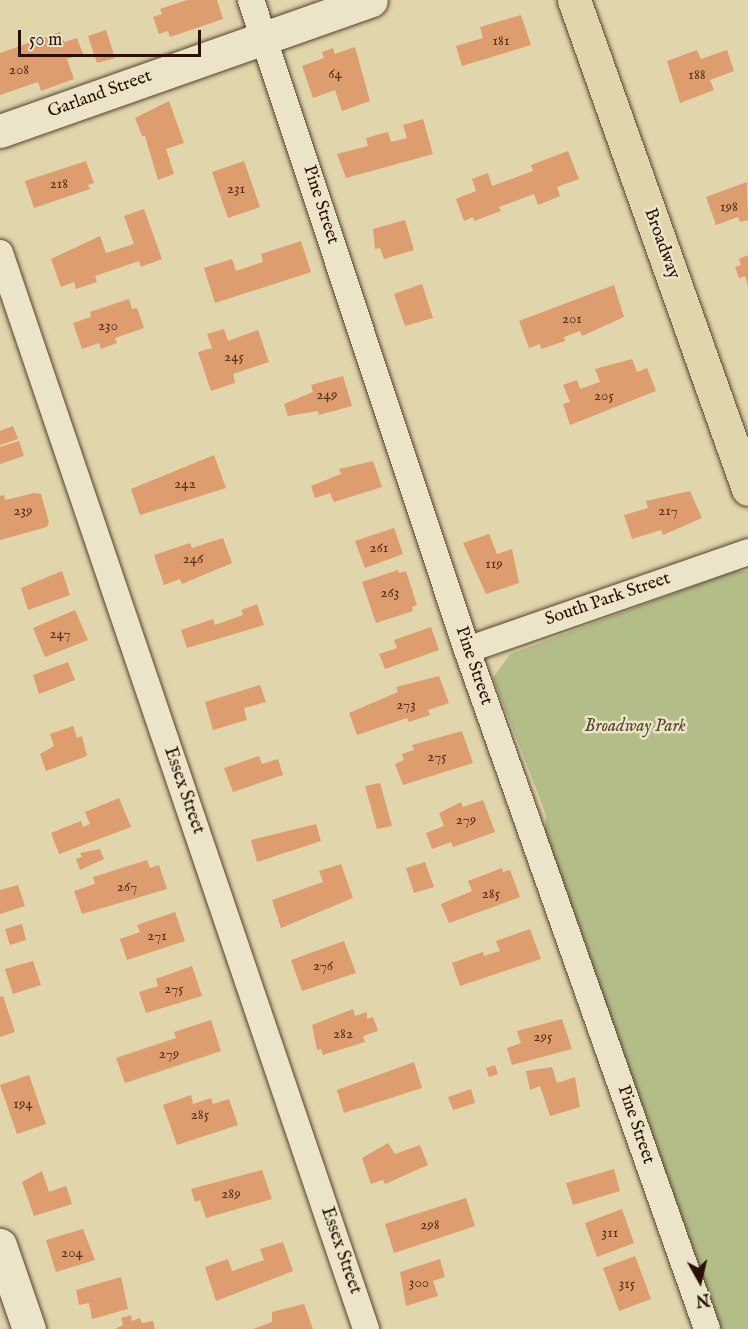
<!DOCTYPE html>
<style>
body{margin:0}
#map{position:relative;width:748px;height:1329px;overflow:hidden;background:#e0d5ab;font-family:"IM FELL English",serif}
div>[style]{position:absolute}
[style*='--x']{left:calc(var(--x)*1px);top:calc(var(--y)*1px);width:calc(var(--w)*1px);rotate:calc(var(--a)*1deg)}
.green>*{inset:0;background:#b3bd88}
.building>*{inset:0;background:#de9d6e}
.roads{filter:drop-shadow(0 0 2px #57412b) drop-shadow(0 0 2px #57412b)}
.street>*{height:26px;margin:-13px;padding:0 13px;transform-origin:13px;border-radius:13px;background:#ebe4c8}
.secondary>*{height:33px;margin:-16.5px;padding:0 16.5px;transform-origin:16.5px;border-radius:16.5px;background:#ebe4c8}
.primary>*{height:33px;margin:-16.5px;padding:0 16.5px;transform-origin:16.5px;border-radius:16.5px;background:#e0d5ab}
span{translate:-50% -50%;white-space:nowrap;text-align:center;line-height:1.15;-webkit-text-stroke:5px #ebe4c8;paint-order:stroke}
.number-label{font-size:15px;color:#56331c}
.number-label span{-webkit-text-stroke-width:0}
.street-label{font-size:18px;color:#291000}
.park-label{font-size:18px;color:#594d30;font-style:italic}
.north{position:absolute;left:670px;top:1251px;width:60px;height:60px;-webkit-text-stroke:4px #ebe4c8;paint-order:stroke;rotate:172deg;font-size:16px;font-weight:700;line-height:24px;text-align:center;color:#291000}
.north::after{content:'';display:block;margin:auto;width:21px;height:27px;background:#291000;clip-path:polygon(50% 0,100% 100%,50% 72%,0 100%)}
.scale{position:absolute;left:18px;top:30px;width:183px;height:27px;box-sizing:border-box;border:3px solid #291000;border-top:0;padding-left:8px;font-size:18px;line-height:21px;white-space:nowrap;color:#291000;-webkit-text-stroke:4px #ebe4c8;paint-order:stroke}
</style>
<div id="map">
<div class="green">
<div style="clip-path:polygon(734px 571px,748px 571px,748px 1329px,720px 1329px,544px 838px,546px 816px,542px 804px,493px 678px,510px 654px)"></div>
</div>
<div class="building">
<div style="clip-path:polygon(187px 0,217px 0,223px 19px,170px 37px,168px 31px,159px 34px,153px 17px,162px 14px,160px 9px)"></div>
<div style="clip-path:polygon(521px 15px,531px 45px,462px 66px,456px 46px,483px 38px,480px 27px)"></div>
<div style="clip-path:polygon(106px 30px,115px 58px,97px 63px,88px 36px)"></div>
<div style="clip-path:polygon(60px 32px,64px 42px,77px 38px,83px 54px,67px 59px,74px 79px,41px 91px,38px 82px,0 95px,0 53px)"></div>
<div style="clip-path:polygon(355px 47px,370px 101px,342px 111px,335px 90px,313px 98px,302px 66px,324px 58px,322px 52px,333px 48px,335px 54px)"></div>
<div style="clip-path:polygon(697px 50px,701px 59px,727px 50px,734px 71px,710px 80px,714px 90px,680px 103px,667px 61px)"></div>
<div style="clip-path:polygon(169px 101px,184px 143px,166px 149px,174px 174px,158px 180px,145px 136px,142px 136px,135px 118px)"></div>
<div style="clip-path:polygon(423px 119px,433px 154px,346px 178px,337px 154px,368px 146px,366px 138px,388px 132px,391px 142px,407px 138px,403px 125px)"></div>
<div style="clip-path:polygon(568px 151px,579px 179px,557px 187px,560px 196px,538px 205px,534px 194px,499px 207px,501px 211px,474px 221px,473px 217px,464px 221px,456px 199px,476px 191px,472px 179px,488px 173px,492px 186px,533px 171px,531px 165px)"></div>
<div style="clip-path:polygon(86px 161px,94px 183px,88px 185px,90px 189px,34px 208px,25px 181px)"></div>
<div style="clip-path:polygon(244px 161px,260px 207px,228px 218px,212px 172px)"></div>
<div style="clip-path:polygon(747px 182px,748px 220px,740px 222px,738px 217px,716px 225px,706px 197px)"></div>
<div style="clip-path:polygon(144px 209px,162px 259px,141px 267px,139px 261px,95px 276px,97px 282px,76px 289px,74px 282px,61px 287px,51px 259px,100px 236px,106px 253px,134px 244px,124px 216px)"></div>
<div style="clip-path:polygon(405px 220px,414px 250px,384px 259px,380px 248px,375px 249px,373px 229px)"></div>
<div style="clip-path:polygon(301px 241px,311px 272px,215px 303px,204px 268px,232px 259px,236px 271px,263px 262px,261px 254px)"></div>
<div style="clip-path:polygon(748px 255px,748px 285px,745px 276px,739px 278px,735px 267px,741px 265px,739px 259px)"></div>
<div style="clip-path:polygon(422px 284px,433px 318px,405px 326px,394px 294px)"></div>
<div style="clip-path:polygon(614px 285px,624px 317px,582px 336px,580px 331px,564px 337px,565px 341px,541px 349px,540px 344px,529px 348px,519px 321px)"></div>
<div style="clip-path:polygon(129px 299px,132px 309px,137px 308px,144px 328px,115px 338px,117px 343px,101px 349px,99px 343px,82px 349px,73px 323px,91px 317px,90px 312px)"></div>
<div style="clip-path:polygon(224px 329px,228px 341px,258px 330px,269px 362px,233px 374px,235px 383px,211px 391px,198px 352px,212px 348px,207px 334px)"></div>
<div style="clip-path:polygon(632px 359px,637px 372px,647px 368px,656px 391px,570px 425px,563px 404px,570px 402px,563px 385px,577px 380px,580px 389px,600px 382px,595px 369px)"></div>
<div style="clip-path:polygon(343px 376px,352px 406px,319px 415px,318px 411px,288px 416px,284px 404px,313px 392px,311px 385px)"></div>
<div style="clip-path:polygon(13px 426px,18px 439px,0 445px,0 431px)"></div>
<div style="clip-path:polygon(19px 441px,24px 456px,0 464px,0 447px)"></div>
<div style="clip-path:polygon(214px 455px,226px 488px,140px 515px,131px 489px)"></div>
<div style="clip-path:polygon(373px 461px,382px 487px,334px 502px,330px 493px,315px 498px,311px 486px,341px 474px,339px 469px)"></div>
<div style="clip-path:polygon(690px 491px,702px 518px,663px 535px,661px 530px,632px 539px,624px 515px,648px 508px,646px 501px)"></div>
<div style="clip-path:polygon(34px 493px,41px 494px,49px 522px,47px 527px,0 540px,0 496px,4px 495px,5px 500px)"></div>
<div style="clip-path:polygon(394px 528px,403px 554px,365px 568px,355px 541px)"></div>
<div style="clip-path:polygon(489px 534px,497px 554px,512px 549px,519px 583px,486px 594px,463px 543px)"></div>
<div style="clip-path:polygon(223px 538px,232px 563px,182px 584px,180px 579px,164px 585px,154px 555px,190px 543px,192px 548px)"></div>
<div style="clip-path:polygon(398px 570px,399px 573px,406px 571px,417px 605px,412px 607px,413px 611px,376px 623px,362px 582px)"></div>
<div style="clip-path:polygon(62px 571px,70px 595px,28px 610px,21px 588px)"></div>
<div style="clip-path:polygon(257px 604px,264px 625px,187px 648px,181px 630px,213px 619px,215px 625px,243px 615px,241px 610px)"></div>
<div style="clip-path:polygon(75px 610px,88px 640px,45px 657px,33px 628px)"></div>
<div style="clip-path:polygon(431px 627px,439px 650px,385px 669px,379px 654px,397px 648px,394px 640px)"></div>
<div style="clip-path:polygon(68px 662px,75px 680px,39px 694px,33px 675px)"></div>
<div style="clip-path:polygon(439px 676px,449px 703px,428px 710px,430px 715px,409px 722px,407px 718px,357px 735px,349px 713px,398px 692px,396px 687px)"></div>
<div style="clip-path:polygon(260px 685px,266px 702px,244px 708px,247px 720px,213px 730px,205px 702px)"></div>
<div style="clip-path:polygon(73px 726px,77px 738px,82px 736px,87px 756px,46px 771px,40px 754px,54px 746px,50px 734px)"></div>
<div style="clip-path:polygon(462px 731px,473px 763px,403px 785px,395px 764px,404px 760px,402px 754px,414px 750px,412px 745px)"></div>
<div style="clip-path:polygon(259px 756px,262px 764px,278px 759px,283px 775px,233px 792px,224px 768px)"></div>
<div style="clip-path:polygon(380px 783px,392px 826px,377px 829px,365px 786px)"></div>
<div style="clip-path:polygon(119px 798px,131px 827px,59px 854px,51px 833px,81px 821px,83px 827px,90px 824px,85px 812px)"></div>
<div style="clip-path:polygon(483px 800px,495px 832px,453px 847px,451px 842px,432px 849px,426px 833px,444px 826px,439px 813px,461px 802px,463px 807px)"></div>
<div style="clip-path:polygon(316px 824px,321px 841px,257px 862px,251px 840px)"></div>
<div style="clip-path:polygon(100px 849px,104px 859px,80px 870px,76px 859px,82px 857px,80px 853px)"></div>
<div style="clip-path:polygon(147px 860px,150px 868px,159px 865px,167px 889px,82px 914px,74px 891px,95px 884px,93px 877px)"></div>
<div style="clip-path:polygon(425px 862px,434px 887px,414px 893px,406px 868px)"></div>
<div style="clip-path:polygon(341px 864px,353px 898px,281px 928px,272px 900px,323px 882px,319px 871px)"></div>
<div style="clip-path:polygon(502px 868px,503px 872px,510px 870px,520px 897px,449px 923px,441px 904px,472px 891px,468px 881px)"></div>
<div style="clip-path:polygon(18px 885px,25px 906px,0 914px,0 890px)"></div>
<div style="clip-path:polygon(175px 912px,185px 941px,127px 960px,120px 939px,140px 932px,137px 925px)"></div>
<div style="clip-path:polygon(22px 924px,26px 940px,10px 945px,5px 929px)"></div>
<div style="clip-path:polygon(530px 929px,541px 959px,460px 986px,452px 963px,483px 952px,484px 956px,500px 951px,496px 941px)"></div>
<div style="clip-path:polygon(344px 941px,356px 973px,302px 991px,291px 960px)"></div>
<div style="clip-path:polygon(33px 961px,41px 985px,13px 994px,5px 969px)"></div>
<div style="clip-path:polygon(192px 966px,202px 996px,146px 1013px,139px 992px,158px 986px,156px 979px)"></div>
<div style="clip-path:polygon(3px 996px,15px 1032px,0 1037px,0 997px)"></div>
<div style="clip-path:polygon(353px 1009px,355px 1016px,367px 1012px,367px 1019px,373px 1017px,378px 1031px,363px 1036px,365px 1042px,323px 1055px,321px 1049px,317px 1050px,312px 1025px)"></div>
<div style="clip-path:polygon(562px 1019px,572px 1049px,512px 1065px,507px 1048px,521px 1043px,517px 1031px)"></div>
<div style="clip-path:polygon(211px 1020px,221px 1051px,125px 1083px,116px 1058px,176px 1038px,174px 1032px)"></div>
<div style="clip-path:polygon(414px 1062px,422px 1088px,344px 1113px,337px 1090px)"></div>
<div style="clip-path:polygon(495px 1065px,498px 1074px,489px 1077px,486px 1068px)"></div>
<div style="clip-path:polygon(552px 1067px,557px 1083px,575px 1077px,580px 1107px,550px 1116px,540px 1086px,530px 1090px,526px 1071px)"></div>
<div style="clip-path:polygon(29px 1075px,46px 1124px,17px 1134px,0 1085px)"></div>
<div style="clip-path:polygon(471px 1089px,475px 1103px,453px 1110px,448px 1097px)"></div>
<div style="clip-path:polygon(191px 1095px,193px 1104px,211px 1098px,213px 1104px,229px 1099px,238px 1125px,177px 1145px,163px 1105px)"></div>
<div style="clip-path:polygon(388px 1143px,395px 1154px,420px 1145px,428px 1165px,385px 1184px,383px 1180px,371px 1184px,362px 1158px)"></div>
<div style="clip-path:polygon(614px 1169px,620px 1191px,573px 1205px,566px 1183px)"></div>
<div style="clip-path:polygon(262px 1170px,272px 1199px,206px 1218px,200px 1200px,195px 1202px,191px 1189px)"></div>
<div style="clip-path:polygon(42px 1171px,49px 1192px,66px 1186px,72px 1204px,34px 1216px,22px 1182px)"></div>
<div style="clip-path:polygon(466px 1198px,475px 1226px,394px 1253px,385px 1224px)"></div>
<div style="clip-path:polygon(622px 1209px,634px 1243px,597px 1257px,585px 1223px)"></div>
<div style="clip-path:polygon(83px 1229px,95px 1260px,56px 1272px,46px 1240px)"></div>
<div style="clip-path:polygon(283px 1242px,293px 1271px,216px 1301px,205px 1267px,228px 1259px,232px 1271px,264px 1260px,260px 1249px)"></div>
<div style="clip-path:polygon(635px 1256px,651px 1299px,619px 1311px,603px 1268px)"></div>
<div style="clip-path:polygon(440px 1259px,445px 1277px,433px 1281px,438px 1296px,406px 1306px,400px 1272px)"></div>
<div style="clip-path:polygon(121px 1277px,128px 1309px,92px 1319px,89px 1303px,79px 1305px,76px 1290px)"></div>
<div style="clip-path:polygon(304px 1304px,313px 1329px,253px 1329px,272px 1322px,272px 1312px)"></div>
<div style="clip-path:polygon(131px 1315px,132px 1321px,140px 1318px,142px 1323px,153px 1321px,155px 1329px,115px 1329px,123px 1325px,121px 1318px)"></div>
</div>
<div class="roads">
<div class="street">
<div style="--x:251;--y:0;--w:685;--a:71.62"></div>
<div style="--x:467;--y:650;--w:720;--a:70.53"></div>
<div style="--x:0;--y:253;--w:1137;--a:71.21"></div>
<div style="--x:467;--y:650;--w:298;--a:-19.2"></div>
</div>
<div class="secondary">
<div style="--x:0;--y:131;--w:393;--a:-19.4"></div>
<div style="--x:0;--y:1245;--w:89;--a:71"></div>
</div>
<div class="primary">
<div style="--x:574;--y:0;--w:519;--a:70.41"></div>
</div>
</div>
<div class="number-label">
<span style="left:501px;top:41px">181</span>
<span style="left:19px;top:70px">208</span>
<span style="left:335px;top:74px">64</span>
<span style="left:697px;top:75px">188</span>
<span style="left:59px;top:184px">218</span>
<span style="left:236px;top:189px">231</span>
<span style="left:729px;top:207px">198</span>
<span style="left:572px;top:319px">201</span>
<span style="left:108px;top:326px">230</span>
<span style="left:234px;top:357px">245</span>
<span style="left:327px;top:395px">249</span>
<span style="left:604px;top:396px">205</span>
<span style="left:185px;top:484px">242</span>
<span style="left:23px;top:511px">239</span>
<span style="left:668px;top:511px">217</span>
<span style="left:379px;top:548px">261</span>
<span style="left:193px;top:559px">246</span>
<span style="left:494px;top:564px">119</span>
<span style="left:390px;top:593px">263</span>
<span style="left:60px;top:634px">247</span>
<span style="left:406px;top:705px">273</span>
<span style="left:437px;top:757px">275</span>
<span style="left:466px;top:820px">279</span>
<span style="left:127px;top:887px">267</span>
<span style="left:491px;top:894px">285</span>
<span style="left:157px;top:936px">271</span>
<span style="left:323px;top:966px">276</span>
<span style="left:174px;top:989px">275</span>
<span style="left:343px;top:1034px">282</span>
<span style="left:543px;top:1037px">295</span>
<span style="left:169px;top:1054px">279</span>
<span style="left:23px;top:1104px">194</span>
<span style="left:200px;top:1115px">285</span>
<span style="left:231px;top:1194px">289</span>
<span style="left:430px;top:1225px">298</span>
<span style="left:610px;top:1233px">311</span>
<span style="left:72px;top:1253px">204</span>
<span style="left:419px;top:1283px">300</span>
<span style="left:627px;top:1284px">315</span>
</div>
<div class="street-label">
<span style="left:100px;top:95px;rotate:-20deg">Garland Street</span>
<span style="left:320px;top:205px;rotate:72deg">Pine Street</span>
<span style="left:661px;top:244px;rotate:70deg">Broadway</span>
<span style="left:608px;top:600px;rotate:-19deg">South Park Street</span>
<span style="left:473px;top:666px;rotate:71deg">Pine Street</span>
<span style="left:183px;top:791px;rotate:71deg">Essex Street</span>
<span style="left:635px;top:1125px;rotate:71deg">Pine Street</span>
<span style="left:340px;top:1251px;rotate:71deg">Essex Street</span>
</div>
<div class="park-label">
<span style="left:635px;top:727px">Broadway Park</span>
</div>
<div class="north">N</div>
<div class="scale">50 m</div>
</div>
